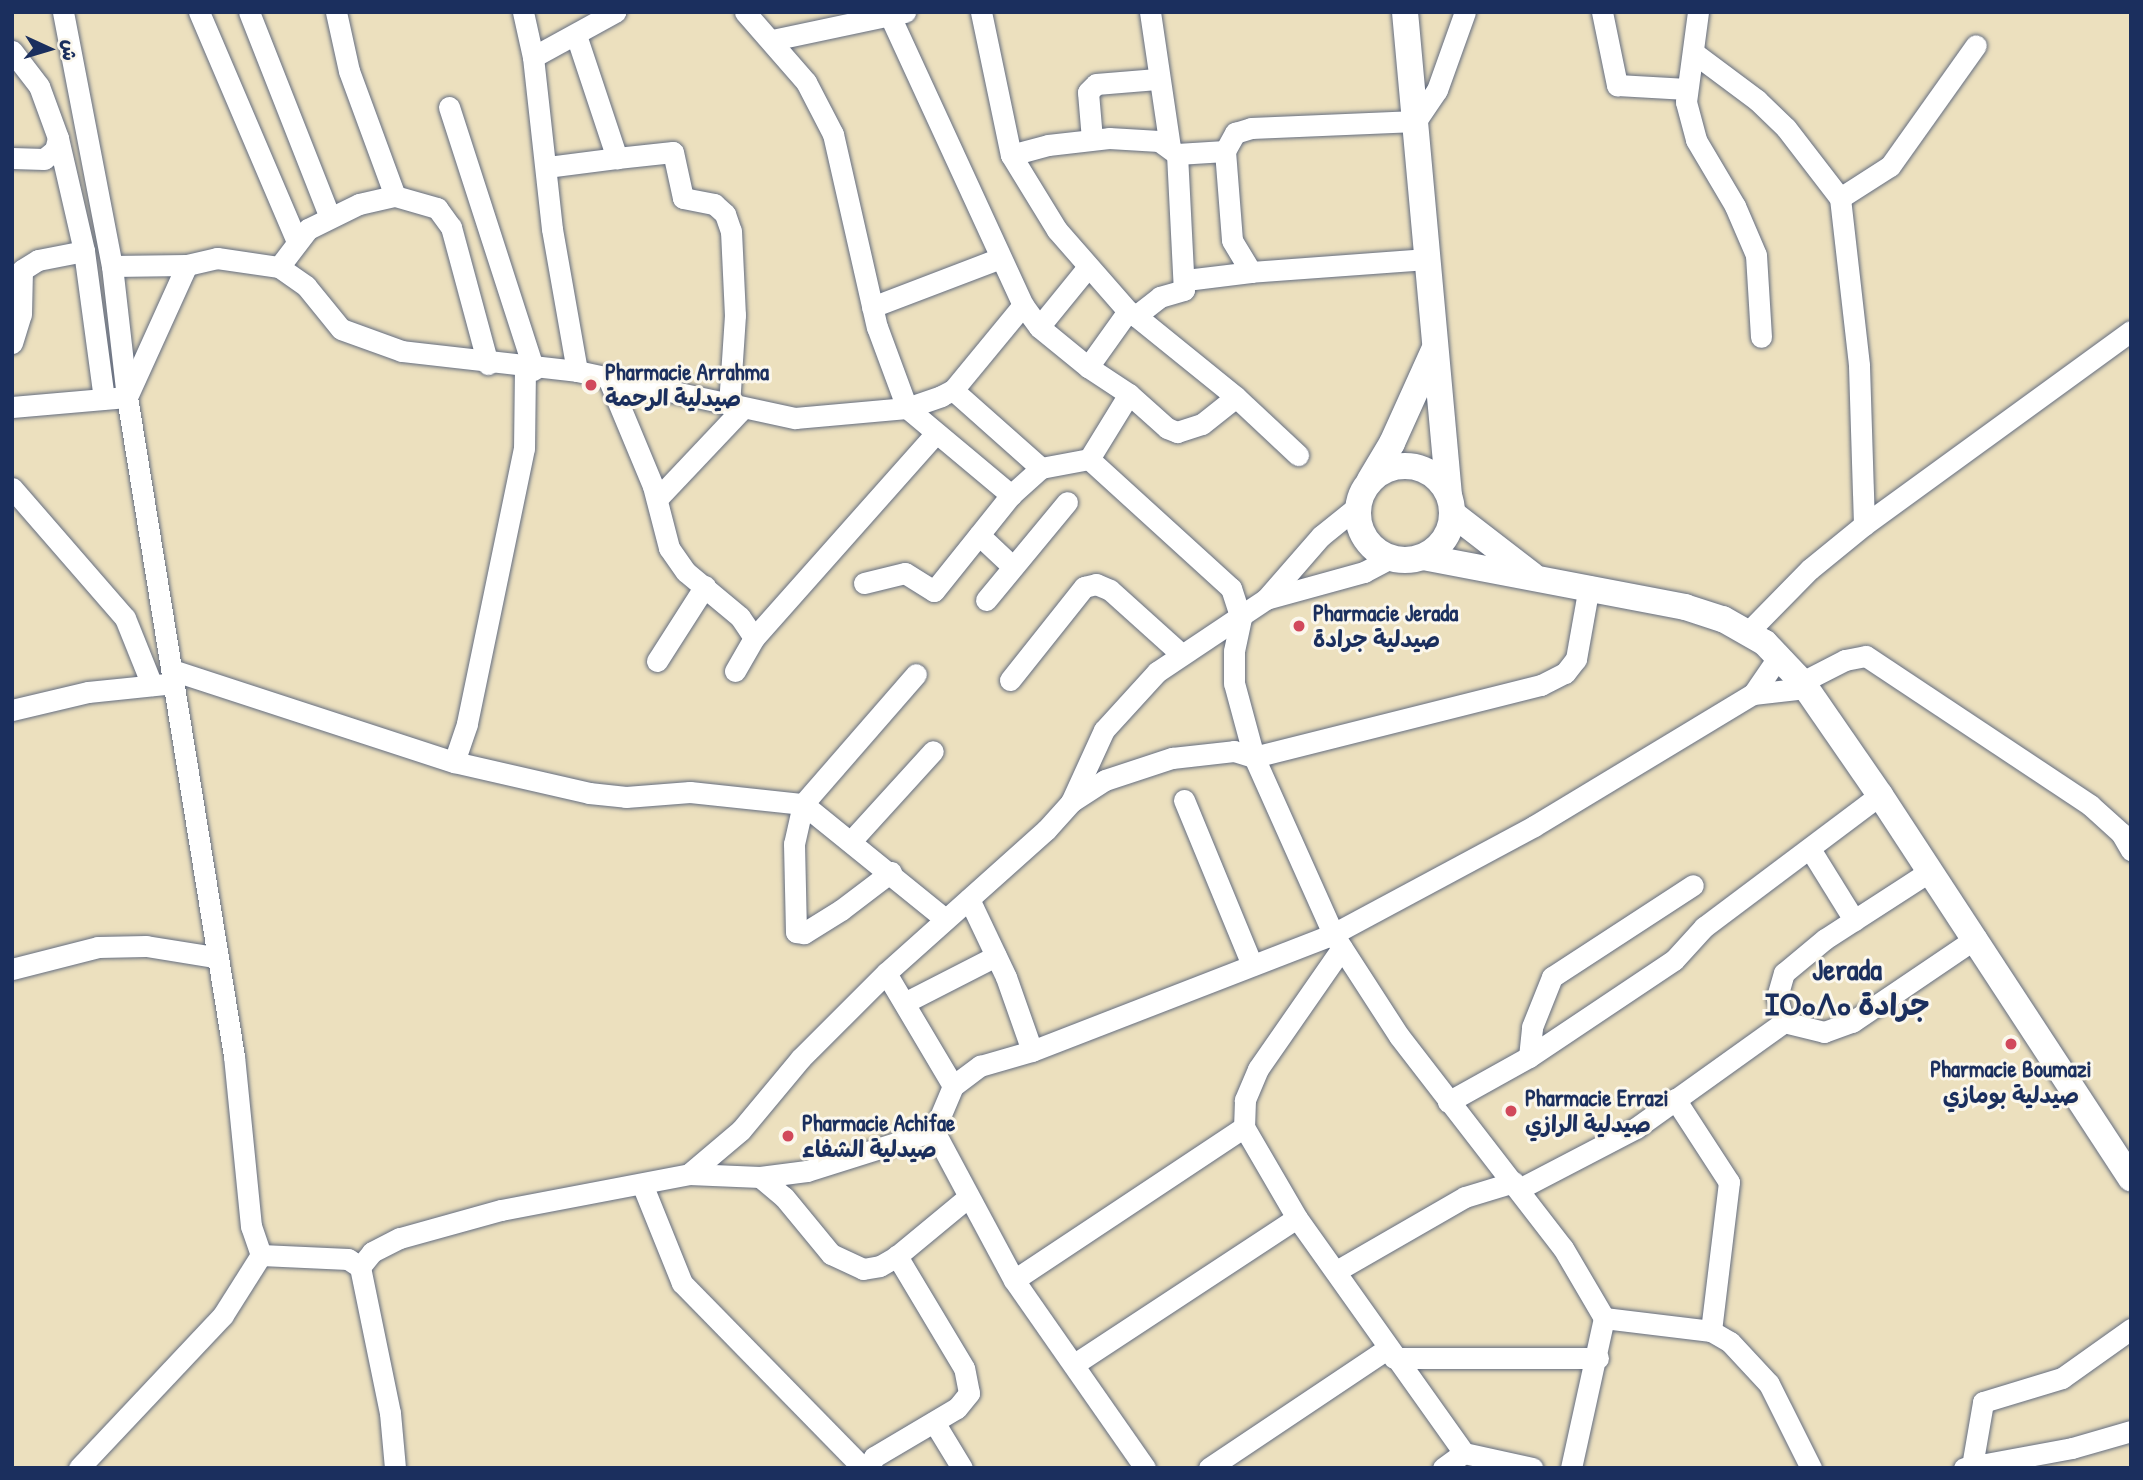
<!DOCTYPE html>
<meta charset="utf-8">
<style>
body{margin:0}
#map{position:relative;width:2143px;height:1480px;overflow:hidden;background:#ece0be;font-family:"Patrick Hand","Playpen Sans Arabic","Noto Sans Tifinagh",sans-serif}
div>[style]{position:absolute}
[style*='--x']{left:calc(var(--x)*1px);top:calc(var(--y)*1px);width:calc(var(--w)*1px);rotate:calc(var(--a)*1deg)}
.roads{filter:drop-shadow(0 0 2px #646d80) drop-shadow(0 0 2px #646d80)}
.minor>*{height:21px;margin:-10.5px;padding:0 10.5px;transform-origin:10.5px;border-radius:10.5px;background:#fff}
.major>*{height:26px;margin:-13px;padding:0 13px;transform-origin:13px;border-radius:13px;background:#fff}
.major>.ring{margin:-13px;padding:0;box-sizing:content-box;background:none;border:26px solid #fff;border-radius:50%}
.dots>*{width:19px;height:19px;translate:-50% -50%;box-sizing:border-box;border:4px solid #fbf7ec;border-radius:50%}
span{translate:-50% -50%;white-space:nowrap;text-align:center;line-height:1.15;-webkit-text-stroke:6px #fbf7ec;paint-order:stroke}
.poi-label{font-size:23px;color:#1b2f5e;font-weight:700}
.left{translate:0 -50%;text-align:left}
.district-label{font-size:30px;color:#1b2f5e;font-weight:700}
.frame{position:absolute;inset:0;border:14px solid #1b2f5e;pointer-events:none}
.north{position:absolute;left:14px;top:14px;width:70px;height:70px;-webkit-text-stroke:5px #fbf7ec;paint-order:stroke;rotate:94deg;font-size:19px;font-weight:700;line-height:28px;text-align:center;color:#1b2f5e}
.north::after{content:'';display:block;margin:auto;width:24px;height:32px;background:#1b2f5e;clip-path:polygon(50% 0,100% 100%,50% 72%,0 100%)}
</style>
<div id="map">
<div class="roads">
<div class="minor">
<div style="--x:63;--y:12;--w:259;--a:79.1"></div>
<div style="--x:112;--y:266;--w:132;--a:83.5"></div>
<div style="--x:127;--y:397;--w:668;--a:80.78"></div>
<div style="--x:234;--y:1056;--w:171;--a:84.3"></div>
<div style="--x:251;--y:1226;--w:31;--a:71"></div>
<div style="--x:261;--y:1255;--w:87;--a:2.6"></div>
<div style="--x:348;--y:1259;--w:14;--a:34"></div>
<div style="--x:360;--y:1267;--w:149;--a:78.4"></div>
<div style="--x:390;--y:1413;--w:55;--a:84.8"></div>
<div style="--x:199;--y:12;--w:247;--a:66.9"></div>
<div style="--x:249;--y:12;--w:218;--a:68.5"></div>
<div style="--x:336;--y:12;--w:60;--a:77.6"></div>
<div style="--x:349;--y:71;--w:133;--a:69.8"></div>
<div style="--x:523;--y:12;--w:46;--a:77.5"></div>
<div style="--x:533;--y:57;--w:173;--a:83.7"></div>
<div style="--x:552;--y:229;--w:144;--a:80"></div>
<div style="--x:745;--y:12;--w:93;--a:48.9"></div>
<div style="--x:806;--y:82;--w:59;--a:62.6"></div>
<div style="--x:833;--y:134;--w:198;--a:77.2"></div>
<div style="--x:877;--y:327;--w:86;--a:69.7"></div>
<div style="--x:907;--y:408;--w:136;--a:39.9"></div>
<div style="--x:1011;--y:495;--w:40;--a:-42"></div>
<div style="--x:1041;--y:468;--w:49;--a:-10.6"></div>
<div style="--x:1089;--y:459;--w:192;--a:42.3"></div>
<div style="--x:1231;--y:588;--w:32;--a:72"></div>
<div style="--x:1241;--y:618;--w:34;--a:102"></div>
<div style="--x:1234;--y:651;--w:32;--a:90"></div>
<div style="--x:1234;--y:683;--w:77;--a:74.9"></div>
<div style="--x:1254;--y:757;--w:194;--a:65.9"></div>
<div style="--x:1333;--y:934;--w:121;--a:57.1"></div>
<div style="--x:1399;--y:1036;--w:268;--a:52.3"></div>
<div style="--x:1563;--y:1248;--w:81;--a:59.6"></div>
<div style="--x:1604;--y:1318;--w:108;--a:6.9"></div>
<div style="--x:1711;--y:1331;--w:22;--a:30"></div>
<div style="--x:1730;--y:1342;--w:57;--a:47.1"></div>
<div style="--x:1769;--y:1384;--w:94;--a:63.4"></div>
<div style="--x:981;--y:12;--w:146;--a:78.2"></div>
<div style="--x:1011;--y:155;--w:88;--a:58.5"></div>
<div style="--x:1057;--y:230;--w:108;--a:48.8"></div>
<div style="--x:1150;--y:12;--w:136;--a:81.6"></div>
<div style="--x:1602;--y:12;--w:75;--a:78.4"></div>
<div style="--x:1617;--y:85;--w:70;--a:3.3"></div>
<div style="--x:1698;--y:12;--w:91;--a:97.6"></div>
<div style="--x:1686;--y:102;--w:39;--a:75"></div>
<div style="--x:1696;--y:140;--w:77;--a:59.4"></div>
<div style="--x:1735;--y:206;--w:53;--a:66.8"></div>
<div style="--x:1756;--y:255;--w:82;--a:86.5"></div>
<div style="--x:890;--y:16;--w:318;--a:65.3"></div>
<div style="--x:1023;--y:305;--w:27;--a:54"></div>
<div style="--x:1039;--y:327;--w:63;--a:39.2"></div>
<div style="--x:576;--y:35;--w:130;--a:71.6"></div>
<div style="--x:617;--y:158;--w:56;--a:-6.1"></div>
<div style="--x:673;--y:152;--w:47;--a:77.7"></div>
<div style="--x:683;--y:198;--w:32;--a:11"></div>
<div style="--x:714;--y:204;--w:15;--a:42"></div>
<div style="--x:725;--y:214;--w:18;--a:71"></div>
<div style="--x:731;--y:231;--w:84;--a:87.3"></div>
<div style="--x:735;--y:315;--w:90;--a:93.8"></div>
<div style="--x:772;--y:40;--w:136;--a:-11.9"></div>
<div style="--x:12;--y:51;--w:44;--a:52.4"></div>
<div style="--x:39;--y:86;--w:55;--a:69.9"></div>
<div style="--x:58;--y:138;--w:12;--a:104"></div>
<div style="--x:55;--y:150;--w:14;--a:141"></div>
<div style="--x:44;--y:159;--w:32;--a:-178"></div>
<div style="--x:1694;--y:53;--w:79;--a:36.7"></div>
<div style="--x:1757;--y:100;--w:40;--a:44"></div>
<div style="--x:1786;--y:128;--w:88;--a:52.4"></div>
<div style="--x:1840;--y:198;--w:169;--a:83.5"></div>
<div style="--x:1859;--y:366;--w:159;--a:88.2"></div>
<div style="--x:533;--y:57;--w:94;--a:-28.8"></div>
<div style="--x:449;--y:107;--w:276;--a:72.1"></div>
<div style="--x:58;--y:138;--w:116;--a:77"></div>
<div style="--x:84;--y:251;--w:149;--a:82.3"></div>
<div style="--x:1092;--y:139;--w:47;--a:-94.9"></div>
<div style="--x:1088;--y:92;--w:11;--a:-45"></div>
<div style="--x:1096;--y:84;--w:61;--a:-4.7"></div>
<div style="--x:1177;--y:154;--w:48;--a:-3.6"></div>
<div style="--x:1011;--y:155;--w:38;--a:-15"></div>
<div style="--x:1048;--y:145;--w:61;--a:-6.5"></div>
<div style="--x:1109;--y:138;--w:50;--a:3.4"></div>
<div style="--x:1159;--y:141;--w:22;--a:36"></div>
<div style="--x:1177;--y:154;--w:136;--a:87.1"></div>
<div style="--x:1184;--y:290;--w:25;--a:164"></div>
<div style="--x:1160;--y:297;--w:31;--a:142"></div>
<div style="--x:1136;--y:316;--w:9;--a:-148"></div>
<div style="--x:1128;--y:311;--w:69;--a:125.5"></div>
<div style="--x:1088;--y:367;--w:49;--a:33.4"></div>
<div style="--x:1129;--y:394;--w:76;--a:121.6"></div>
<div style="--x:547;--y:167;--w:71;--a:-7.3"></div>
<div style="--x:1840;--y:198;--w:59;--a:-32.6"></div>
<div style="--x:1890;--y:166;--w:148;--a:-54.6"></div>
<div style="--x:1427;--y:259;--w:176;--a:175.8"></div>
<div style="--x:1251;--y:272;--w:37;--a:-121"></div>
<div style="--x:1232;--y:240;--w:89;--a:-94.5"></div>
<div style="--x:1225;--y:151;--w:21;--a:-61"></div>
<div style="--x:1235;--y:133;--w:17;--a:-17"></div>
<div style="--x:1251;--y:128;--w:165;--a:-2.4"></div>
<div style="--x:1416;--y:121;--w:37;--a:-56"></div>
<div style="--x:1437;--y:90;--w:83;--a:-70.3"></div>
<div style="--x:112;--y:266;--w:75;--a:-0.8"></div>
<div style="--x:279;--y:267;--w:48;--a:-52.7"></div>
<div style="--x:308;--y:229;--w:57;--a:-26.1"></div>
<div style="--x:359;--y:204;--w:37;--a:-13"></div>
<div style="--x:395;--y:196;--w:44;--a:15.9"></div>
<div style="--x:437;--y:208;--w:24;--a:54"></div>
<div style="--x:451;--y:227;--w:142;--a:74.9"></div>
<div style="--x:1186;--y:280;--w:65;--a:-7"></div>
<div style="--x:872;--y:307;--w:135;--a:-20.9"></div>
<div style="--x:1136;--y:316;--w:129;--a:39"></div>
<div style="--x:1236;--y:397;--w:85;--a:43.1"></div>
<div style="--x:1039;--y:327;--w:76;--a:-50.9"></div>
<div style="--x:12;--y:343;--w:30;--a:-73"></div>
<div style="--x:21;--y:314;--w:44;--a:-88.7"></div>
<div style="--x:22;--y:270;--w:19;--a:-32"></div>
<div style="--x:38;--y:260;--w:47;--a:-11.1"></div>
<div style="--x:525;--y:368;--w:80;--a:90.7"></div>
<div style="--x:524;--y:448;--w:282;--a:101.7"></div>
<div style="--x:467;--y:724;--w:40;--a:108.9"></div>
<div style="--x:454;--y:762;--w:139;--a:12.9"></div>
<div style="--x:589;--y:793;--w:37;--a:6"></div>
<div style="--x:626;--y:797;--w:64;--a:-4.5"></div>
<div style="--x:690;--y:792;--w:114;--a:6.1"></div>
<div style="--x:803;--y:804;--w:181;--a:39"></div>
<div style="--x:608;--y:378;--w:117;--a:67.4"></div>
<div style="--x:653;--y:486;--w:64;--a:75.5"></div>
<div style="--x:669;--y:548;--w:29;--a:55"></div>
<div style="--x:686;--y:572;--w:70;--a:39.8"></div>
<div style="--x:740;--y:617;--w:25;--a:56"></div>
<div style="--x:754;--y:638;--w:38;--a:120"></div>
<div style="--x:953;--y:390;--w:118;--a:41.6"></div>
<div style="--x:1129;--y:394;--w:51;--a:41.8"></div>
<div style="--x:1167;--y:428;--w:11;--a:22"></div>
<div style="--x:1177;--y:432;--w:26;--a:-18"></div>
<div style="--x:1202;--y:424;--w:43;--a:-38.5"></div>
<div style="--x:12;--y:407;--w:115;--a:-5"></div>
<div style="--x:127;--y:397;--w:145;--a:-65.6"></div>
<div style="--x:187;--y:265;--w:31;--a:-13"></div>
<div style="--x:217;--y:258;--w:63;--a:8.3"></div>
<div style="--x:279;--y:267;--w:33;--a:35"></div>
<div style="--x:306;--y:286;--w:55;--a:50.9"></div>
<div style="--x:341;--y:329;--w:65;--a:19.8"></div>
<div style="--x:402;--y:351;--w:176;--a:6.5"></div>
<div style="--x:577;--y:371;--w:223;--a:12.2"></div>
<div style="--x:795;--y:418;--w:112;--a:-5.1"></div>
<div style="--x:907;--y:408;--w:36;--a:-19"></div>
<div style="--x:941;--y:396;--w:13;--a:-27"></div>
<div style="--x:953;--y:390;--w:110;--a:-50.5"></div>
<div style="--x:12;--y:488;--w:172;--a:49"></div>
<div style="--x:125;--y:618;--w:72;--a:68.1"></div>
<div style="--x:657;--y:499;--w:125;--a:-46.6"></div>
<div style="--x:979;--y:535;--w:45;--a:43.2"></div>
<div style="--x:864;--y:583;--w:42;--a:-13.7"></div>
<div style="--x:905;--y:573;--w:34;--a:32"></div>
<div style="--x:934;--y:591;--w:123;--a:-51.3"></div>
<div style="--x:1266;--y:599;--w:102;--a:-15.4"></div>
<div style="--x:1364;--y:572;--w:30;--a:-28"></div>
<div style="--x:986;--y:600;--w:127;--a:-50.4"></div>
<div style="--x:1749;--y:631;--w:87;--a:-45.5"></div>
<div style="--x:1810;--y:569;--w:70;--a:-39.2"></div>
<div style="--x:1864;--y:525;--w:330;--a:-36"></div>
<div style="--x:754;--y:638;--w:274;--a:-48.4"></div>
<div style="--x:657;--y:661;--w:89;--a:-57.4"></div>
<div style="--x:172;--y:670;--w:297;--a:18.1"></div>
<div style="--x:1010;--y:680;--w:119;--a:-51.5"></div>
<div style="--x:1084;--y:587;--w:12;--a:-14"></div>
<div style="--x:1096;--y:584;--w:15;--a:23"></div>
<div style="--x:1110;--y:590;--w:96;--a:42"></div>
<div style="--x:1802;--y:682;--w:48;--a:-27.1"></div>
<div style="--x:1845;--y:660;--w:21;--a:-11"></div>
<div style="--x:1866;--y:656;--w:269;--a:33.6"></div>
<div style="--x:2090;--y:805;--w:42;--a:42.1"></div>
<div style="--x:2121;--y:833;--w:20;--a:60"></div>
<div style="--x:1753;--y:694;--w:53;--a:-6.5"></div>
<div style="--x:12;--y:710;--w:78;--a:-13.3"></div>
<div style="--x:88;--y:692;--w:77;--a:-5.9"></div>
<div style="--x:1184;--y:800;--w:178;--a:67.6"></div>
<div style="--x:1071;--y:802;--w:40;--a:-32.9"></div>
<div style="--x:1105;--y:780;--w:71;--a:-18.2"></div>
<div style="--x:1172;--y:758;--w:62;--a:-6.4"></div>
<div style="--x:1234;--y:751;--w:21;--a:17"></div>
<div style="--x:1254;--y:757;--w:296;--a:-14.1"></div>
<div style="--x:1541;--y:685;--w:27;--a:-27"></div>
<div style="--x:1565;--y:673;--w:18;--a:-52"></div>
<div style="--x:1576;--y:659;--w:74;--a:-79.9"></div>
<div style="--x:852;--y:840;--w:120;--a:-47.7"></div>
<div style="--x:1810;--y:849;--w:84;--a:58.2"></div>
<div style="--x:891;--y:872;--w:63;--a:142.8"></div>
<div style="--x:841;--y:910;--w:44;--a:148.1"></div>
<div style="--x:804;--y:933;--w:8;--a:-173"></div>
<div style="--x:796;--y:932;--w:88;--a:-91.3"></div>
<div style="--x:794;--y:844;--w:41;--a:-77.3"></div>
<div style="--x:803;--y:804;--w:172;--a:-49"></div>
<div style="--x:969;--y:899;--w:86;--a:64.6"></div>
<div style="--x:1006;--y:977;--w:78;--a:70.6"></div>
<div style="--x:1342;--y:948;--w:147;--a:124.8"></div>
<div style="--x:1258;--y:1069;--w:34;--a:113"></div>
<div style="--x:1245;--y:1100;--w:27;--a:92"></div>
<div style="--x:1244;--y:1127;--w:105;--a:59.8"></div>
<div style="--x:1297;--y:1218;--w:288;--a:54.6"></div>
<div style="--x:1464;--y:1453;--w:70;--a:12.4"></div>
<div style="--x:12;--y:969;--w:89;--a:-14.3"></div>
<div style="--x:98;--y:947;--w:48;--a:-1.2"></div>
<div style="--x:146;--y:946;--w:70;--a:9.1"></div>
<div style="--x:886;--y:973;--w:131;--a:59.3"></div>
<div style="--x:906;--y:1002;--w:101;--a:-27.1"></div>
<div style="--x:1784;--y:1022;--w:26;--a:-106"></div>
<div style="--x:1777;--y:997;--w:25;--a:-74"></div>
<div style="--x:1784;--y:973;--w:53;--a:-39.7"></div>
<div style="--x:1825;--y:939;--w:125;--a:-32.9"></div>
<div style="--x:1784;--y:1022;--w:41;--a:14"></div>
<div style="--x:1824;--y:1032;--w:30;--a:-20"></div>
<div style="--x:1852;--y:1022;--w:150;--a:-34.1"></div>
<div style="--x:1529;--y:1057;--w:30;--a:-84"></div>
<div style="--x:1532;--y:1027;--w:54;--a:-68.2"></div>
<div style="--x:1552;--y:977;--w:168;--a:-33.1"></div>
<div style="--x:1675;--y:1099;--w:99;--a:57"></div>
<div style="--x:1729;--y:1182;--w:150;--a:96.9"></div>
<div style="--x:1448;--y:1102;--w:93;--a:-29.1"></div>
<div style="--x:1529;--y:1057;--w:174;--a:-33.8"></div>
<div style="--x:1674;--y:960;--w:45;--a:-47.7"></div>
<div style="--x:1704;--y:927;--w:220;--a:-36.9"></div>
<div style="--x:934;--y:1131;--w:169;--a:61.8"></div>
<div style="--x:1014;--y:1280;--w:229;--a:55.1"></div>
<div style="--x:689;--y:1174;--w:68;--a:-40.2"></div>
<div style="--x:741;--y:1130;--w:94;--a:-50.2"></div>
<div style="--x:801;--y:1058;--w:120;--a:-45"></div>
<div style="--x:886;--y:973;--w:215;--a:-41.8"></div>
<div style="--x:1046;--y:830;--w:38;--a:-48"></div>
<div style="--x:1071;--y:802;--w:79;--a:-65.4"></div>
<div style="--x:1104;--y:730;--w:79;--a:-47.6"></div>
<div style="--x:1157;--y:672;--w:131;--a:-33.8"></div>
<div style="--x:1266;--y:599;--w:84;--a:-48.9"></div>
<div style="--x:1321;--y:536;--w:48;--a:-39"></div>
<div style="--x:760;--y:1177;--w:31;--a:40"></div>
<div style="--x:784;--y:1197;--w:74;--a:50.5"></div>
<div style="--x:831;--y:1254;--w:35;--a:25"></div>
<div style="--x:863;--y:1269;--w:17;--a:-10"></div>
<div style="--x:880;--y:1266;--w:20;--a:-30"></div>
<div style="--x:897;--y:1256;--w:91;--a:-39.6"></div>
<div style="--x:642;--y:1184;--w:107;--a:68"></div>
<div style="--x:682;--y:1283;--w:259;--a:45.6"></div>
<div style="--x:1519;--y:1189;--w:132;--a:-27.5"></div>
<div style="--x:1636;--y:1128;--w:182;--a:-35.6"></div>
<div style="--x:360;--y:1267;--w:19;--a:-51"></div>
<div style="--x:372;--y:1252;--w:31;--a:-27"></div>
<div style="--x:400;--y:1238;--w:105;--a:-15.5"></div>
<div style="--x:501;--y:1210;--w:191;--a:-10.8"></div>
<div style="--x:689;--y:1174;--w:71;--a:2.4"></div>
<div style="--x:760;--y:1177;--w:47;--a:-7.3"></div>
<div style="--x:807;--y:1171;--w:133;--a:-17.5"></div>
<div style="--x:934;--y:1131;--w:49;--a:-67.1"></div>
<div style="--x:953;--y:1086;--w:34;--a:-37"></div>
<div style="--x:980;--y:1066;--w:54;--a:-16.1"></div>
<div style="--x:1032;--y:1051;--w:323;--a:-21.2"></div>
<div style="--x:1333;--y:934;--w:228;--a:-28.2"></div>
<div style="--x:1534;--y:826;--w:256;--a:-31.1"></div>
<div style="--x:1753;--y:694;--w:46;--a:-55.6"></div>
<div style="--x:1338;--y:1270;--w:146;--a:-29.9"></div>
<div style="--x:1465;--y:1197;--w:51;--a:-17"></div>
<div style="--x:1014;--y:1280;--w:276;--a:-33.6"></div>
<div style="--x:1394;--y:1358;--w:204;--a:0"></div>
<div style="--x:1076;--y:1363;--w:264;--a:-33.3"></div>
<div style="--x:934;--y:1422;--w:54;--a:58.7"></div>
<div style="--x:1972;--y:1466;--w:65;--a:-80.2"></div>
<div style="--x:1983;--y:1402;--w:83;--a:-16.9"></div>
<div style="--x:2062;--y:1378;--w:85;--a:-35.4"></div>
<div style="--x:79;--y:1468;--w:210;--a:-46.7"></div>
<div style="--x:223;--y:1315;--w:71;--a:-57.7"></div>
<div style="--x:869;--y:1468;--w:12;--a:-66"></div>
<div style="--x:874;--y:1457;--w:96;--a:-30.6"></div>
<div style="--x:957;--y:1408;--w:19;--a:-51"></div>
<div style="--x:969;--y:1393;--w:25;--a:-101"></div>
<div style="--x:964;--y:1368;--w:131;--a:-120.9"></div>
<div style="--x:1209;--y:1468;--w:214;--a:-33.8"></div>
<div style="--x:1443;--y:1468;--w:26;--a:-36"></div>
<div style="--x:1571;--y:1468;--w:154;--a:-77.6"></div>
<div style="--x:1964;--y:1468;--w:110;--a:-10.5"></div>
<div style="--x:2072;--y:1448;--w:61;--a:-16.1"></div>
</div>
<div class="major">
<div style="--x:1405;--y:12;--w:485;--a:84.8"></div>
<div class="ring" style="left:1358px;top:466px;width:68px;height:68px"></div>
<div style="--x:1370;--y:480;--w:43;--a:-59.3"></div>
<div style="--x:1392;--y:443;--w:102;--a:-65.7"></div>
<div style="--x:1453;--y:514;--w:100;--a:37.7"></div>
<div style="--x:1423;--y:557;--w:267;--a:10.8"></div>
<div style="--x:1685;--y:607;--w:40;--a:18"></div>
<div style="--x:1723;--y:619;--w:48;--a:29.7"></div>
<div style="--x:1765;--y:643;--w:54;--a:46.5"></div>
<div style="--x:1802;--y:682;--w:137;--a:55.4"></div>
<div style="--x:1880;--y:795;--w:458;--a:56.8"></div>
</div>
</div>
<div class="dots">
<div style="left:591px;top:385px;background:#d1495b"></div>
<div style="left:1299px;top:626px;background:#d1495b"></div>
<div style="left:2011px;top:1044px;background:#d1495b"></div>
<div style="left:1511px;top:1111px;background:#d1495b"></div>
<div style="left:788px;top:1136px;background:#d1495b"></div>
</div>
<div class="poi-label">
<span class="left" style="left:605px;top:385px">Pharmacie Arrahma<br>صيدلية الرحمة</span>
<span class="left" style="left:1313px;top:626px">Pharmacie Jerada<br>صيدلية جرادة</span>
<span style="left:2011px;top:1082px">Pharmacie Boumazi<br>صيدلية بومازي</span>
<span class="left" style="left:1525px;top:1111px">Pharmacie Errazi<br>صيدلية الرازي</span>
<span class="left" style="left:802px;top:1136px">Pharmacie Achifae<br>صيدلية الشفاء</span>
</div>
<div class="district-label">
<span style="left:1847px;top:986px">Jerada<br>ⵊⵔⴰⴷⴰ جرادة</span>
</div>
<div class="frame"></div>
<div class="north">ش</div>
</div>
